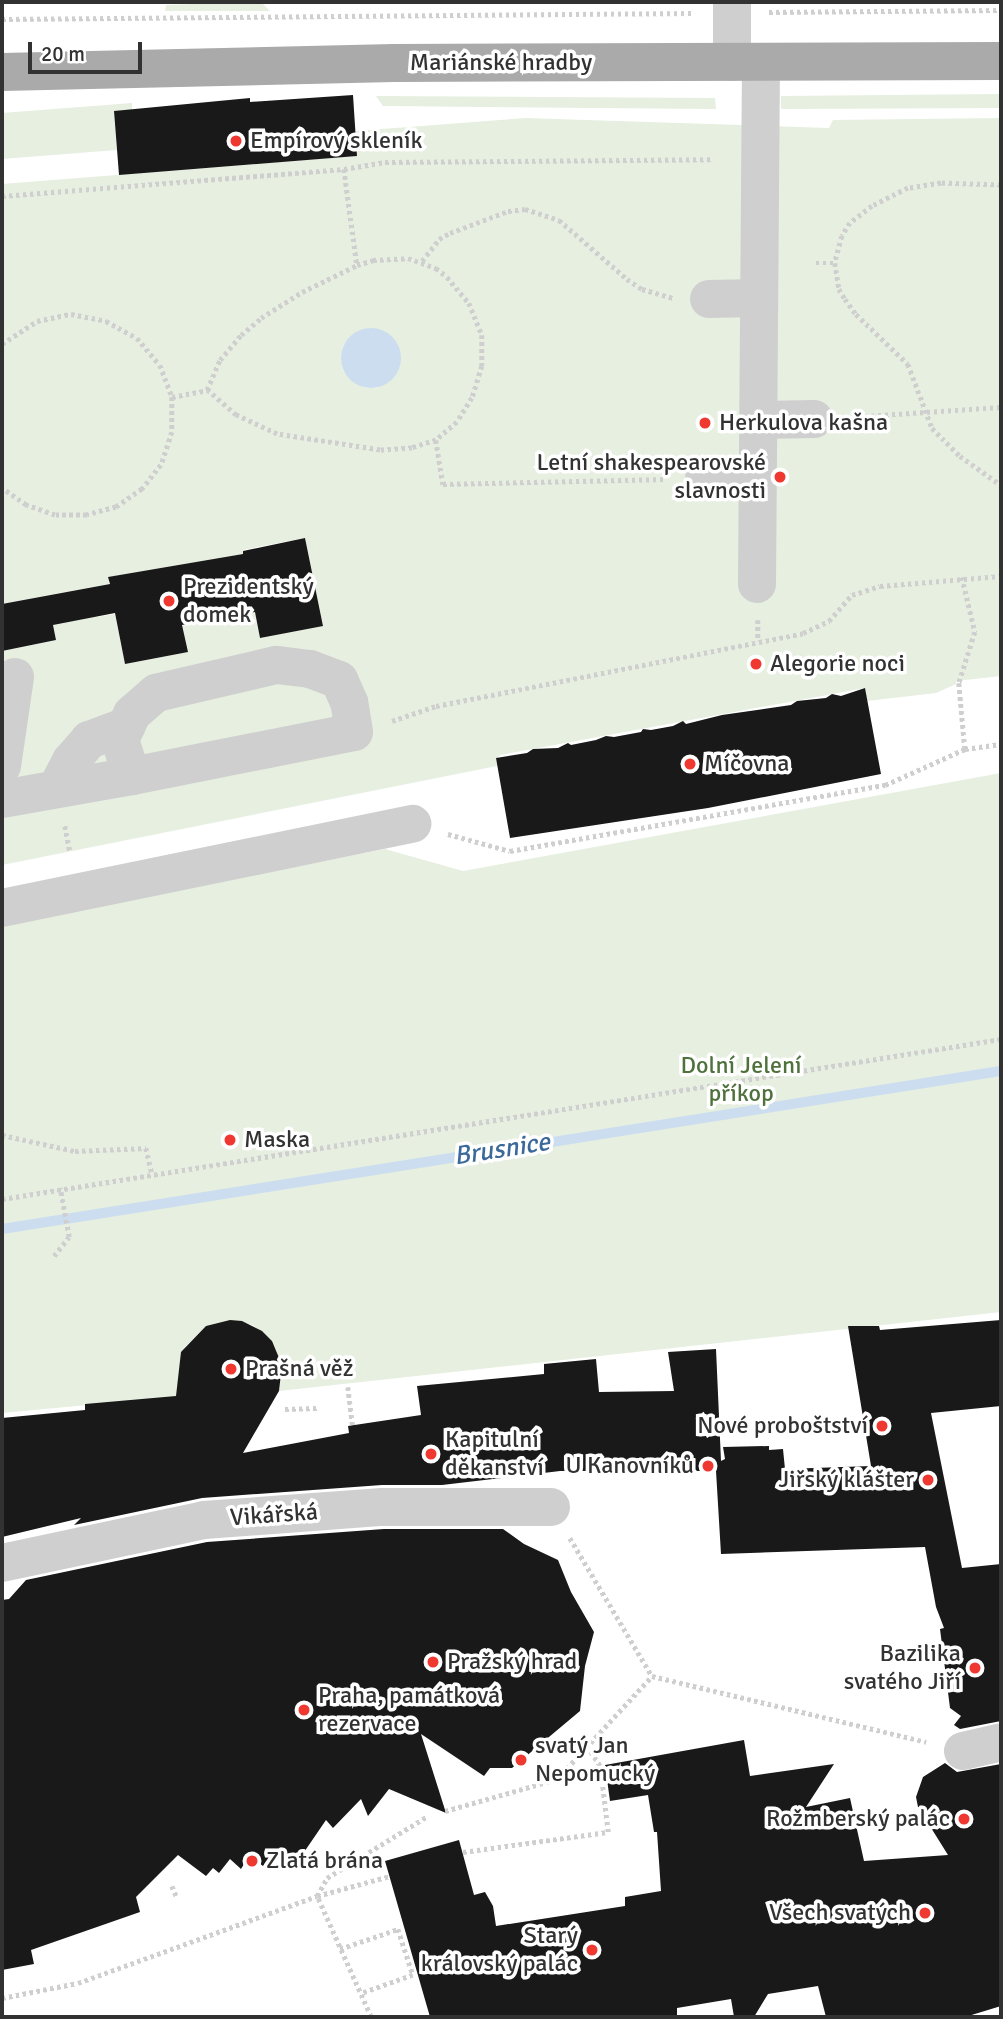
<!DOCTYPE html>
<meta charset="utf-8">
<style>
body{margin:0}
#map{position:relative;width:1003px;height:2019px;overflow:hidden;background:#fff;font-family:Signika,sans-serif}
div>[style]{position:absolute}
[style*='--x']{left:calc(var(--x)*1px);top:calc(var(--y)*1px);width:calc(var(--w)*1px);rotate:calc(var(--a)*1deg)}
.green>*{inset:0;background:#e6efe0}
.water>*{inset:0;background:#ccddef}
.round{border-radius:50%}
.stream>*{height:10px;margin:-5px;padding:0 5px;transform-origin:5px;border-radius:5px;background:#ccddef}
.building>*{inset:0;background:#191919}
.path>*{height:4.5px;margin-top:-2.25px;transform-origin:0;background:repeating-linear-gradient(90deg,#cfcfcf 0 3.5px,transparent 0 7px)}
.minor>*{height:38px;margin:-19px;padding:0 19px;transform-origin:19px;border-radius:19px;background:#cfcfcf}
.major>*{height:38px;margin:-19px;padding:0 19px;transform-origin:19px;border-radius:19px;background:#aaa}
.dots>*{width:19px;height:19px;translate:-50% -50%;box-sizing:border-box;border:4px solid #fff;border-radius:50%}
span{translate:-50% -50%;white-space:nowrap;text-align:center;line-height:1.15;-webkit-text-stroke:7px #fff;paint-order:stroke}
.street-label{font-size:24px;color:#323232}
.poi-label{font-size:24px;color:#323232}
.left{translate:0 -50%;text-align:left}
.right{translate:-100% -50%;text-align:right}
.park-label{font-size:24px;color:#4f713c}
.water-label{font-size:26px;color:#3b6a9a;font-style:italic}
.frame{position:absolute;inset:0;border:4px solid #323232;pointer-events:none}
.scale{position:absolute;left:28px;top:42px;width:114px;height:32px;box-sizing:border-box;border:4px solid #323232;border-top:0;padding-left:9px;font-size:21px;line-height:24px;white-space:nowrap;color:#323232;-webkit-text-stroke:5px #fff;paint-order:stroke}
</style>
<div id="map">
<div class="green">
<div style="clip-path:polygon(243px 2px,261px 2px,270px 11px,165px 11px,166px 5px)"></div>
<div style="clip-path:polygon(1001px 94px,1001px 108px,781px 109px,781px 96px)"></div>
<div style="clip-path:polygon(376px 96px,715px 98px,716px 109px,383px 106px)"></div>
<div style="clip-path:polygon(132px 103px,132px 110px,114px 112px,117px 150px,2px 159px,2px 113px)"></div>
<div style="clip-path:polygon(evenodd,525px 118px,829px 128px,833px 120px,1001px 118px,1001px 676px,956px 681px,956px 684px,936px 693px,867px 701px,865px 688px,500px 755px,496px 759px,501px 764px,497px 766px,2px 865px,2px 651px,56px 640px,53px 625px,95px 612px,97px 617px,115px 614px,125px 664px,187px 652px,182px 626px,255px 611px,260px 638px,323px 625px,305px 538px,243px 550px,243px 554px,109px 577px,109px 584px,2px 604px,2px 184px,357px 156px,356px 131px,525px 118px,374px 329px,386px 333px,395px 341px,400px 352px,400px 365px,388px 382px,377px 388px,365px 388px,343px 370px,341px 358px,343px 346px,358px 331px,374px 329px)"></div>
<div style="clip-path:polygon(1001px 773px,1001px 1312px,279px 1391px,282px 1365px,272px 1341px,253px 1325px,230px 1320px,206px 1326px,185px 1347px,179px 1373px,184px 1396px,2px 1413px,2px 925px,385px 849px,463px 871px)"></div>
</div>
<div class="water">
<div class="round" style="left:341px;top:328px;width:60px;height:60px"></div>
</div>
<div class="stream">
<div style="--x:2;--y:1229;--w:1011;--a:-8.99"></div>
</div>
<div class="building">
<div style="clip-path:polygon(353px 95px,357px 156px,119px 175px,114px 111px,250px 98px,250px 102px)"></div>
<div style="clip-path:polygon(305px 538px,323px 626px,260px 638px,255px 612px,182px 625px,188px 652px,125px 664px,115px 613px,53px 625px,56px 640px,2px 651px,2px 604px,110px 584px,108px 577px,243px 554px,243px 551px)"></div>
<div style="clip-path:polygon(865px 688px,881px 774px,708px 808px,510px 838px,496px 758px,527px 753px,533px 749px,558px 748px,568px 743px,571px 745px,596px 740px,606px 736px,614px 737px,641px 732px,643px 729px,651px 730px,673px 726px,683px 721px,686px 724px,722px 715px,791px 705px,797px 701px,826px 698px,832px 694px,841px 696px)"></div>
<div style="clip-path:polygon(230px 1320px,242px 1321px,262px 1331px,272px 1341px,282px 1365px,279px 1391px,243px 1453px,349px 1433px,348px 1426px,421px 1415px,417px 1386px,544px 1374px,544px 1364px,596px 1359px,599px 1392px,674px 1391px,668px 1352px,716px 1349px,721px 1461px,725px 1459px,723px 1447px,769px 1446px,769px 1450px,783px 1449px,785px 1469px,871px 1466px,848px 1326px,879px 1326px,880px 1330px,1001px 1320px,1001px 1406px,931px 1413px,962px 1568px,1001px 1564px,1001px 1721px,960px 1729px,954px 1725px,961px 1716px,950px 1708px,940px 1629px,944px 1628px,936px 1607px,925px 1547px,721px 1554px,716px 1471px,560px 1471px,442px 1485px,382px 1485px,202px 1498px,74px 1525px,81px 1518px,2px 1537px,2px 1418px,85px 1410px,85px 1404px,176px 1396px,181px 1352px,206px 1326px)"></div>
<div style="clip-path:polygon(384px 1529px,503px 1529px,524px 1544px,558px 1560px,571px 1592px,594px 1632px,585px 1666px,580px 1711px,512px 1768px,490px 1768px,484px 1776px,421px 1734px,446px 1813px,389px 1789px,368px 1816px,361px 1799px,333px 1828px,326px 1820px,298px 1861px,293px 1856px,287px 1864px,274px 1853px,263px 1866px,249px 1856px,241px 1869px,230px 1859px,219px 1873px,213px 1868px,206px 1876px,178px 1855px,136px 1897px,140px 1912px,31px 1950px,34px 1964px,2px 1970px,2px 1600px,9px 1599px,26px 1580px,207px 1542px)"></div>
<div style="clip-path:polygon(744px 1740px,750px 1776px,834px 1764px,806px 1807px,850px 1798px,864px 1861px,948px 1855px,918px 1807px,916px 1797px,923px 1777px,945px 1763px,957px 1772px,1001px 1764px,1001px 2006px,965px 2017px,826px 2017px,818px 1986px,768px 1994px,754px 2017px,734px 2017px,731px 1999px,677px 2008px,677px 2017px,430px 2017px,385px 1861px,459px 1840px,474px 1895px,485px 1892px,493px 1906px,496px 1926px,625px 1906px,625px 1897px,661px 1891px,657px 1832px,654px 1832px,648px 1795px,610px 1801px,605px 1765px)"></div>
</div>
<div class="path">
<div style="--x:769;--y:12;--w:232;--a:-0.5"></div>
<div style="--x:2;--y:19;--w:692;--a:-0.5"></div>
<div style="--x:344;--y:169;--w:42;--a:-9.7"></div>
<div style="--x:385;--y:162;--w:326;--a:-0.5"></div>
<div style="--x:1001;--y:185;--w:60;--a:-178.1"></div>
<div style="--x:941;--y:183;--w:33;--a:171"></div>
<div style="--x:908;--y:188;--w:40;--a:153.4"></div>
<div style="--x:872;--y:206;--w:28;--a:142"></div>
<div style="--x:850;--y:223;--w:15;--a:122"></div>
<div style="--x:842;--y:236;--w:28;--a:105"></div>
<div style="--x:835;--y:263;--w:26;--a:81"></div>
<div style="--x:839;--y:289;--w:12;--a:59"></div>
<div style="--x:845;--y:299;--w:19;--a:54"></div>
<div style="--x:856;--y:314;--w:72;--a:43.9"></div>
<div style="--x:908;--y:364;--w:68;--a:69.4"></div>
<div style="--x:932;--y:428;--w:40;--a:45"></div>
<div style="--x:960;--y:456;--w:50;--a:35.3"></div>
<div style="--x:2;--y:196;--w:343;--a:-4.5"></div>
<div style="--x:344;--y:169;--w:97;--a:82.3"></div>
<div style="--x:408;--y:258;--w:30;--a:20"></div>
<div style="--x:436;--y:268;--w:14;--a:39"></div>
<div style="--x:447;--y:277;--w:34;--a:50"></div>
<div style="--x:469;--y:303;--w:35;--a:68"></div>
<div style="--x:482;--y:335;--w:31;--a:90"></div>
<div style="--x:482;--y:366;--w:34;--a:107"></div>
<div style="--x:472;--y:398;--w:28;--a:122"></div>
<div style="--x:457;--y:422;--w:28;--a:139"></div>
<div style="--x:436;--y:440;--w:25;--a:162"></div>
<div style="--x:412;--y:448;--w:32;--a:176"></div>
<div style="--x:380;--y:450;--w:104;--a:-171.2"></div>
<div style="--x:277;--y:434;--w:45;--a:-155.1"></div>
<div style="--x:236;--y:415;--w:38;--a:-139"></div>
<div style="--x:207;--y:390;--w:33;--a:-67"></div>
<div style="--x:220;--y:360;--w:33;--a:-50"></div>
<div style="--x:241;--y:335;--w:26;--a:-40"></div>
<div style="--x:261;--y:318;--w:49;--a:-32.4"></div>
<div style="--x:302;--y:292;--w:61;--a:-26.1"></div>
<div style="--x:357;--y:265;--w:17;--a:-17"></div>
<div style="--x:373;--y:260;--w:35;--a:-3"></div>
<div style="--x:422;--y:261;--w:28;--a:-52"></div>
<div style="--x:439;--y:239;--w:13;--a:-29"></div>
<div style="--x:450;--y:233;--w:62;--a:-20.8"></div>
<div style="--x:508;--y:211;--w:17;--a:-7"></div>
<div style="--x:525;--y:209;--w:36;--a:18"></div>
<div style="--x:559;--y:220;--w:90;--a:40.9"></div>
<div style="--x:627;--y:279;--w:18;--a:34"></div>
<div style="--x:642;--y:289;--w:32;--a:16"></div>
<div style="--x:816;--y:263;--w:19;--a:0"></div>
<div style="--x:2;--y:344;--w:42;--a:-33.3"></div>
<div style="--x:37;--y:321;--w:35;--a:-12"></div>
<div style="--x:71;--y:314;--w:36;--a:11"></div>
<div style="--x:106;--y:321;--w:35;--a:29"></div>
<div style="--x:137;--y:338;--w:35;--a:50"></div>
<div style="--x:160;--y:365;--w:34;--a:69"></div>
<div style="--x:172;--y:397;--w:35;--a:90"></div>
<div style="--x:172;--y:432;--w:35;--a:108"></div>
<div style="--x:161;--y:465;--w:31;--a:128"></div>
<div style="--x:142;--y:489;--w:32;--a:145"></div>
<div style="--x:116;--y:507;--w:30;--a:165"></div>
<div style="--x:87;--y:515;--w:32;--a:180"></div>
<div style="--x:55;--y:515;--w:31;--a:-161"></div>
<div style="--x:26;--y:505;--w:29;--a:-145"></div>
<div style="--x:172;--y:397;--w:36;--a:-11"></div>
<div style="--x:850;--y:417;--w:151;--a:-3.8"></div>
<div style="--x:436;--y:440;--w:45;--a:81"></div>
<div style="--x:443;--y:484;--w:224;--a:-1.3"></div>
<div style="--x:962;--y:577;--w:57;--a:76.7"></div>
<div style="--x:975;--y:632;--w:53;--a:107.4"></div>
<div style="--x:959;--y:683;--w:66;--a:84.8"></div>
<div style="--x:758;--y:620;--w:21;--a:90"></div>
<div style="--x:392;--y:721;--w:46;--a:-18.8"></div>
<div style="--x:436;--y:706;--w:374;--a:-11.2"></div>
<div style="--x:803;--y:633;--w:29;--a:-25"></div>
<div style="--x:829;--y:621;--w:35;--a:-49"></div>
<div style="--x:852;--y:595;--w:29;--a:-18"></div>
<div style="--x:880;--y:586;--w:121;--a:-4.7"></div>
<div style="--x:65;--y:826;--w:25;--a:79"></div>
<div style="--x:448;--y:834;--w:64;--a:15.3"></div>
<div style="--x:510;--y:851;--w:381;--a:-10"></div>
<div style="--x:885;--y:785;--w:88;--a:-24.2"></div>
<div style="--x:965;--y:749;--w:36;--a:-8"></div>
<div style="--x:2;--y:1135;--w:75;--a:12.4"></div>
<div style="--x:75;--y:1151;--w:71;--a:-2.4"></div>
<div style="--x:146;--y:1148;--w:27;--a:77"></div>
<div style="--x:2;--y:1199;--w:1012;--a:-9.1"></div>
<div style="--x:54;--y:1256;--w:24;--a:-52"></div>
<div style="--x:69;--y:1237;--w:50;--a:-100.4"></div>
<div style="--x:348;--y:1387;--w:38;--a:83"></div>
<div style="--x:285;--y:1409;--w:32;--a:-2"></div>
<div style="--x:570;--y:1538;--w:161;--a:59.3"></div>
<div style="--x:445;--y:1811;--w:116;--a:-15.9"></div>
<div style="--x:557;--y:1779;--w:140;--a:-47.3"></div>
<div style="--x:652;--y:1676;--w:282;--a:13.5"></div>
<div style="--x:463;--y:1852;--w:146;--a:-7.9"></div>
<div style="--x:608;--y:1832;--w:66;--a:-96.9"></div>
<div style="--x:600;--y:1766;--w:23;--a:-124"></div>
<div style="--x:172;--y:1886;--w:13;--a:67"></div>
<div style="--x:340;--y:1949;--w:61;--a:-19"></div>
<div style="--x:398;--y:1929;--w:48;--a:71.9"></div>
<div style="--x:413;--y:1975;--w:56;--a:160.3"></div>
<div style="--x:2;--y:1998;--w:77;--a:-11.2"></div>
<div style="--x:78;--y:1983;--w:254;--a:-20"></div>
<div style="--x:317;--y:1896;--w:21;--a:-61"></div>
<div style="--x:327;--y:1878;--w:116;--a:-31.6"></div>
<div style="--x:371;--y:2017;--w:133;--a:-114.1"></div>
<div style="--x:317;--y:1896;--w:76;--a:-15.3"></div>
</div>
<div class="minor">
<div style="--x:732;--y:2;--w:60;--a:90"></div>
<div style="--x:709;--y:299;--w:50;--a:-1.1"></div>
<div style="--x:759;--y:420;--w:55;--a:-1"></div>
<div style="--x:704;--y:478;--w:55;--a:0"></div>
<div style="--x:757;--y:584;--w:522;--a:-89.56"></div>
<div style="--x:2;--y:766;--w:90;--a:-81.7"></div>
<div style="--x:57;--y:788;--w:30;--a:-63"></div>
<div style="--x:71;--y:761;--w:28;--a:-49"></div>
<div style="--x:89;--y:740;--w:40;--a:-20.2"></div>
<div style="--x:2;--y:799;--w:132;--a:-10"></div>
<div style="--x:132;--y:776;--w:226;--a:-11.2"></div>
<div style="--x:354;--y:732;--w:30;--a:-99"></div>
<div style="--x:349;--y:702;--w:24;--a:-114"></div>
<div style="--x:339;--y:680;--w:31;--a:-159"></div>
<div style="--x:310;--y:669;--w:34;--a:-173"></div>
<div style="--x:276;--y:665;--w:123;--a:166.9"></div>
<div style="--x:156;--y:693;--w:32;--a:139"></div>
<div style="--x:132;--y:714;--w:29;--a:115"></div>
<div style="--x:120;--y:740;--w:38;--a:72"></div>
<div style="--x:2;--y:908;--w:419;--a:-11.6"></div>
<div style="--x:2;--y:1563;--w:207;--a:-12"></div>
<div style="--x:204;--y:1520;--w:179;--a:-4.2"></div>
<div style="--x:383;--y:1507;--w:168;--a:0"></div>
<div style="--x:963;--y:1751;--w:39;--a:-13"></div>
</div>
<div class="major">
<div style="--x:2;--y:72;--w:392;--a:-1.3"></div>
<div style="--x:394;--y:63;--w:607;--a:-0.19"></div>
</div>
<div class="dots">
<div style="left:236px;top:141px;background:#ee3830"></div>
<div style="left:705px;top:423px;background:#ee3830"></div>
<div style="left:780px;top:477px;background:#ee3830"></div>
<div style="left:169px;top:601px;background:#ee3830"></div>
<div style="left:756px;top:664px;background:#ee3830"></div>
<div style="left:690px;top:764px;background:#ee3830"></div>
<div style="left:230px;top:1140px;background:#ee3830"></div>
<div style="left:231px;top:1369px;background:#ee3830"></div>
<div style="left:882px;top:1426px;background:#ee3830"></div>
<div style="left:431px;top:1454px;background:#ee3830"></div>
<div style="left:708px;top:1466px;background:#ee3830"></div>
<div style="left:928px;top:1480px;background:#ee3830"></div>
<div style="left:433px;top:1662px;background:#ee3830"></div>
<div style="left:975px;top:1668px;background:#ee3830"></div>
<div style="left:304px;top:1710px;background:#ee3830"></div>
<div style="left:521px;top:1760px;background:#ee3830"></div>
<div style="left:964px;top:1819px;background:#ee3830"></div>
<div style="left:252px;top:1861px;background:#ee3830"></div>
<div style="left:925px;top:1913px;background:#ee3830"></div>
<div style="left:592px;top:1950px;background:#ee3830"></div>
</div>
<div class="street-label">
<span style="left:501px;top:63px">Mariánské hradby</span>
<span style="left:274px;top:1515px;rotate:-4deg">Vikářská</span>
</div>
<div class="poi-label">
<span class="left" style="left:250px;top:141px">Empírový skleník</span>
<span class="left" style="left:719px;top:423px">Herkulova kašna</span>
<span class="right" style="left:766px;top:477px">Letní shakespearovské<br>slavnosti</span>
<span class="left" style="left:183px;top:601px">Prezidentský<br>domek</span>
<span class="left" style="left:770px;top:664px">Alegorie noci</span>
<span class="left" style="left:704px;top:764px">Míčovna</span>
<span class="left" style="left:244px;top:1140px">Maska</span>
<span class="left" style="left:245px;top:1369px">Prašná věž</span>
<span class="right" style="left:868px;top:1426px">Nové proboštství</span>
<span class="left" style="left:445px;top:1454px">Kapitulní<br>děkanství</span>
<span class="right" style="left:694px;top:1466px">U Kanovníků</span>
<span class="right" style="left:914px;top:1480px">Jiřský klášter</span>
<span class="right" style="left:961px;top:1668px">Bazilika<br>svatého Jiří</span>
<span class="left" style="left:447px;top:1662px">Pražský hrad</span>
<span class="left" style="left:318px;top:1710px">Praha, památková<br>rezervace</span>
<span class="left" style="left:535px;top:1760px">svatý Jan<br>Nepomucký</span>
<span class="right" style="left:950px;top:1819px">Rožmberský palác</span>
<span class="left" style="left:266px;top:1861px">Zlatá brána</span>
<span class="right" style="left:911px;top:1913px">Všech svatých</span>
<span class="right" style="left:578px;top:1950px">Starý<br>královský palác</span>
</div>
<div class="park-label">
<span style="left:741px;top:1080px">Dolní Jelení<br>příkop</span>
</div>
<div class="water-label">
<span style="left:502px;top:1150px;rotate:-9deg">Brusnice</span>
</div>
<div class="frame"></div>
<div class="scale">20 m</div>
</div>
